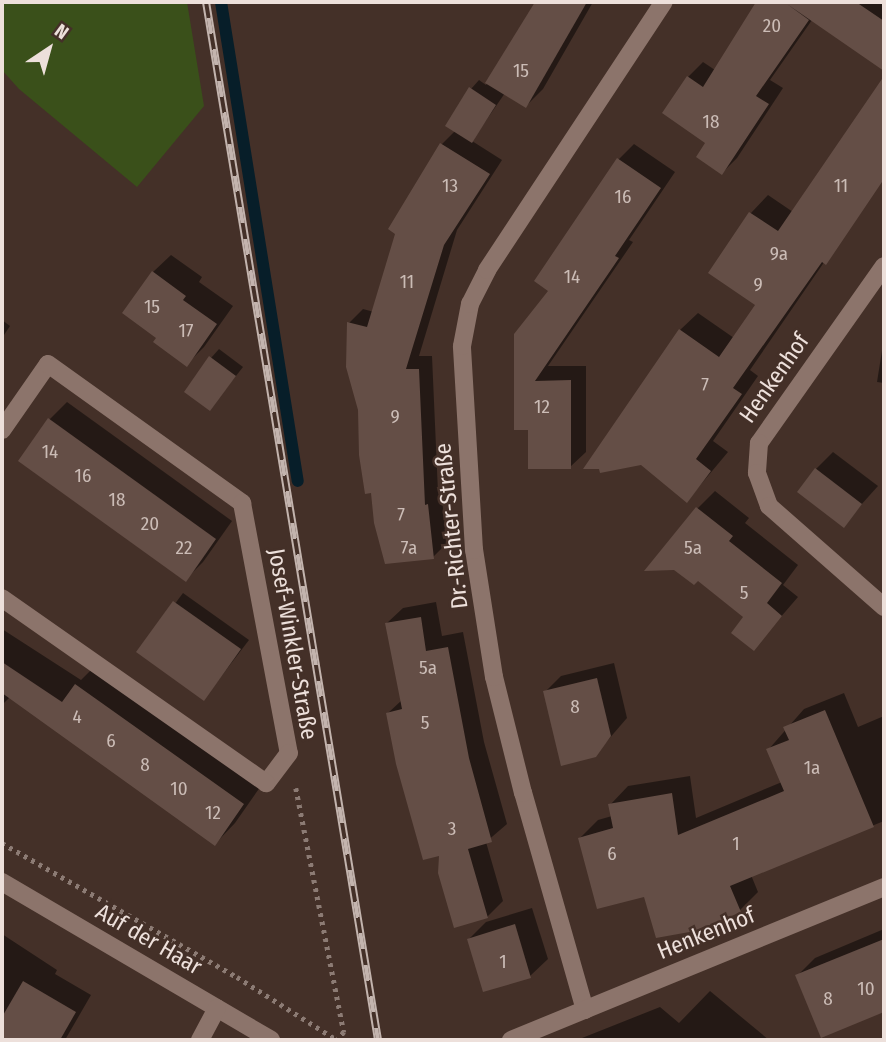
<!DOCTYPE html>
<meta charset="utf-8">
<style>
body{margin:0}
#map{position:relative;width:886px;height:1042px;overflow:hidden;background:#443028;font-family:"Fira Sans Condensed",sans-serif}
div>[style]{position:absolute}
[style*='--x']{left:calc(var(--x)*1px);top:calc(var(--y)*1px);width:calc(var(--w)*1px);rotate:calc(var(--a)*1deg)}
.green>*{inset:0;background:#3a501a}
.shadow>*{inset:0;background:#0007}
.stream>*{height:12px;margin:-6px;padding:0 6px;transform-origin:6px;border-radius:6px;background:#071e29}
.building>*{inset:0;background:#644e46}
.path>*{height:4.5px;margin-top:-2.25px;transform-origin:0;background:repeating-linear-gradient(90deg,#8c7b74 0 3.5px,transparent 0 8.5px)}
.minor>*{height:18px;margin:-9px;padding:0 9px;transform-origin:9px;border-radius:9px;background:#8c746b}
.rail>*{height:8px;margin-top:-4px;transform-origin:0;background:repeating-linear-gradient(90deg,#443028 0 16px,#c3b4ae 0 32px);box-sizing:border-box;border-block:2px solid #c3b4ae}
span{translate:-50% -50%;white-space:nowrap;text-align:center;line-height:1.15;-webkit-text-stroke:5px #443028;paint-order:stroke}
.number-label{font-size:19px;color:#cbbcb6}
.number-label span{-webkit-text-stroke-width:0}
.street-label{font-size:23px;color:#ede0db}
.frame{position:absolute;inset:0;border:4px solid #ede0db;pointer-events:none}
.north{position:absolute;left:14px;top:14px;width:70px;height:70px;-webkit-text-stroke:5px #443028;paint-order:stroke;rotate:36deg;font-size:19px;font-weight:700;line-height:28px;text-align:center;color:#ede0db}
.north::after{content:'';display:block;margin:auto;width:24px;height:32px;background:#ede0db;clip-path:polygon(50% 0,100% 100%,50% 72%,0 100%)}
</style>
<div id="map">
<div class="green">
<div style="clip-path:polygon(2px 2px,187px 2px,204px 106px,137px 187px,19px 89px,2px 70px)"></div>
</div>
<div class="shadow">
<div style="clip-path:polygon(546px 2px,593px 2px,543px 89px,526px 106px,505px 93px,472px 141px,502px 160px,457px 230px,419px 356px,432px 356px,438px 492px,441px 491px,447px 543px,433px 557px,372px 491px,349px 323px,363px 309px,374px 312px,442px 144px,456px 130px,471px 89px,479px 80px,486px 85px,517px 35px,536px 19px)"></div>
<div style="clip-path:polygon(759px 2px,884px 2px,884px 69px,812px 20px,770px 80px,783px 88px,737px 158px,722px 173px,708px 143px,688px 77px,703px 62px,715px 70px)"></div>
<div style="clip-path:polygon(884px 79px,884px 175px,750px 370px,758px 376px,713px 441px,728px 452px,687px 501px,680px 330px,698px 313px,734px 338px,757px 304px,710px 273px,751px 213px,768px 195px,793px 212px)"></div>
<div style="clip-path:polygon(634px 144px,675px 172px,629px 240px,633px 242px,548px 366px,586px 366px,586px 452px,570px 467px,530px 428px,515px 428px,550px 291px,619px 159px)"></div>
<div style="clip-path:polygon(171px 255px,202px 277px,199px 282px,233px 306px,204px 347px,187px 364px,158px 338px,153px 272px)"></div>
<div style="clip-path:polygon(2px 320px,10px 326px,2px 338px)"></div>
<div style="clip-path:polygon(884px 338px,884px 383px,877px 382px)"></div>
<div style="clip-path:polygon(219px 349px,243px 367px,210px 409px,211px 358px)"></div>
<div style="clip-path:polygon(67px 402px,232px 521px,203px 562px,186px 579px,49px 420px)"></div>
<div style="clip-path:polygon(833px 452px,878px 486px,843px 525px,816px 469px)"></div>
<div style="clip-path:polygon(715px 491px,749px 518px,745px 523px,798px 565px,783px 585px,798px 597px,754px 648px,746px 617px,697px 509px)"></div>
<div style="clip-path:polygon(183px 593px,249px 640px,204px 699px,139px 652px)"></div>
<div style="clip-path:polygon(436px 602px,442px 636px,463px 632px,484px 742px,507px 824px,486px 842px,503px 901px,487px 917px,441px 853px,388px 713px,402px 700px,387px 623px,403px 608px)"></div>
<div style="clip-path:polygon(2px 629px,81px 680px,96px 665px,263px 783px,235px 823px,215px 844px,10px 697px,2px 705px)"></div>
<div style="clip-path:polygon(614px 663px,627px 718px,595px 755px,545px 692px,561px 676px)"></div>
<div style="clip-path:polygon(844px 693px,858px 727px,884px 716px,884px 821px,751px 875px,758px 892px,740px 910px,646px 895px,580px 838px,598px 820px,612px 816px,610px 805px,628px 786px,690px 776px,696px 818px,782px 782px,768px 750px,804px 709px)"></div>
<div style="clip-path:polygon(532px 908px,548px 959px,530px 976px,469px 939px,486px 922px)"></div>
<div style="clip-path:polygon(884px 929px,884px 1011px,822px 1036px,797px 976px,815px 958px)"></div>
<div style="clip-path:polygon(2px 934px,57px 970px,55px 974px,91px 995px,65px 1040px,11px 1040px,2px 1035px)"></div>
<div style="clip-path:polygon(710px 991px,769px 1040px,577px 1040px,660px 1007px,679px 1023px)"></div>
</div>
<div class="stream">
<div style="--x:221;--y:2;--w:485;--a:80.9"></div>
</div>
<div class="building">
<div style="clip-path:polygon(535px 2px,587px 2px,526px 108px,485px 83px)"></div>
<div style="clip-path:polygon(756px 2px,856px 2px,884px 21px,884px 71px,787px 4px,809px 20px,756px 96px,769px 104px,722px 175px,696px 157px,705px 143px,662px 113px,687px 76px,703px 87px)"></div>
<div style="clip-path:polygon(884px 76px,884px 179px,826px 265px,822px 262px,733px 388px,742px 394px,696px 459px,711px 471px,687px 503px,641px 465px,600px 473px,599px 469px,583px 469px,679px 329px,719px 357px,755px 305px,708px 273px,749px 212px,778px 231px)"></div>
<div style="clip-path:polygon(469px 87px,496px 105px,472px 143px,445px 126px)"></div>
<div style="clip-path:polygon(440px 143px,490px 174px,444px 245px,406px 369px,419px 369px,425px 505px,428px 504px,434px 559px,385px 564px,374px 523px,371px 493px,365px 494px,359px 455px,358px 410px,346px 367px,347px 322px,367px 327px,395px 234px,388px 229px)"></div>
<div style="clip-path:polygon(617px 158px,661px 188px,615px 256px,619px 258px,535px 381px,571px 380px,571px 469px,528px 469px,528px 430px,514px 430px,514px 334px,548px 291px,534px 281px)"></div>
<div style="clip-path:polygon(152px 271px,186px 296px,183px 300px,217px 324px,187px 367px,153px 342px,156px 338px,122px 313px)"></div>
<div style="clip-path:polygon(209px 356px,236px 376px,210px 411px,184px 392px)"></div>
<div style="clip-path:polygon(48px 418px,216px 539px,186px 582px,18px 461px)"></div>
<div style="clip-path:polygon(815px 468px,862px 504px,844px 528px,797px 492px)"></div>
<div style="clip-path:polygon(696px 507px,733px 536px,729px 541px,782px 583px,767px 603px,782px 616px,754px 651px,731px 633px,743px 617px,698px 581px,694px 585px,674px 570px,644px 571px)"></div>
<div style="clip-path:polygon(173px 601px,241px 649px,204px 701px,136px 652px)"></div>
<div style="clip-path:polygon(421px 617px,426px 651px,448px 647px,469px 758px,492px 842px,468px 849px,488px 918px,454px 928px,438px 873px,439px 856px,423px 860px,396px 764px,386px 713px,402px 709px,385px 623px)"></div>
<div style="clip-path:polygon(2px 662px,62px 702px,75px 684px,244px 804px,215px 846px,2px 693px)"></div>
<div style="clip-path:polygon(597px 678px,611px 736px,596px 757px,561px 766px,543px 691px)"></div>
<div style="clip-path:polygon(825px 710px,874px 827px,730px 886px,741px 912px,695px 931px,656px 938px,644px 897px,597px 909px,578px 838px,613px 828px,608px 804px,672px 793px,678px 835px,784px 791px,766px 749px,789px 740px,783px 727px)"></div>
<div style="clip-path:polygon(515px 924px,531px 978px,483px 992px,467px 939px)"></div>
<div style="clip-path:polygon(884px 939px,884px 1012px,821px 1038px,795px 975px)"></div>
<div style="clip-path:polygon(23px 981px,76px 1012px,60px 1040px,2px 1040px,2px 1017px)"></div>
</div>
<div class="path">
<div style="--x:296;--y:788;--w:249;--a:78.9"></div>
<div style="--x:344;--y:1032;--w:10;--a:127"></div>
<div style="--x:2;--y:843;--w:271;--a:29.7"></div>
<div style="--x:237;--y:977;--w:118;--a:32.2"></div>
</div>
<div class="minor">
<div style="--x:884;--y:266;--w:217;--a:125.2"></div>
<div style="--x:759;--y:443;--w:30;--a:94"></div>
<div style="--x:757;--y:473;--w:35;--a:70"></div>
<div style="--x:769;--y:506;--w:153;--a:41.3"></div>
<div style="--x:2;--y:430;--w:80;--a:-55.1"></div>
<div style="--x:48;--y:364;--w:239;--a:35.6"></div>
<div style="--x:242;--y:503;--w:254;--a:79.4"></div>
<div style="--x:289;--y:753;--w:38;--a:127"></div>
<div style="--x:266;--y:783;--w:322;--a:-145"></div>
<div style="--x:2;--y:882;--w:312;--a:30.4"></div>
<div style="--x:585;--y:1010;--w:226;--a:-105.9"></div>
<div style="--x:523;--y:793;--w:120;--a:-104"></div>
<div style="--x:494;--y:677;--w:129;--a:-98.9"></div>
<div style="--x:474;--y:550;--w:204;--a:-93.4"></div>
<div style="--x:462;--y:346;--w:43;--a:-79.2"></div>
<div style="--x:470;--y:304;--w:38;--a:-63"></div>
<div style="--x:487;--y:270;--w:321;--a:-56.6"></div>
<div style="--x:200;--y:1040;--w:36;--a:-62"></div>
<div style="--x:511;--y:1040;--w:403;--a:-22.3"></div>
</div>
<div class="rail">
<div style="--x:206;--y:2;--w:1052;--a:80.59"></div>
</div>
<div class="number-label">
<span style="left:772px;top:26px">20</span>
<span style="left:521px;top:71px">15</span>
<span style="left:711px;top:122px">18</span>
<span style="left:450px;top:186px">13</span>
<span style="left:841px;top:186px">11</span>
<span style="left:623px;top:197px">16</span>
<span style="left:779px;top:254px">9a</span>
<span style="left:572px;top:277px">14</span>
<span style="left:407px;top:282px">11</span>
<span style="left:758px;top:285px">9</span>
<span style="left:152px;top:307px">15</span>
<span style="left:186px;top:331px">17</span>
<span style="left:705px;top:385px">7</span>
<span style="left:542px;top:407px">12</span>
<span style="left:395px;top:417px">9</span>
<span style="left:50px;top:452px">14</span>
<span style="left:83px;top:476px">16</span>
<span style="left:117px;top:500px">18</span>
<span style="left:401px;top:515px">7</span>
<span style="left:150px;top:524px">20</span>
<span style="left:184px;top:548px">22</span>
<span style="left:409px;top:548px">7a</span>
<span style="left:693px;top:548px">5a</span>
<span style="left:744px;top:593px">5</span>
<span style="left:428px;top:668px">5a</span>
<span style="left:575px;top:707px">8</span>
<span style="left:77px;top:717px">4</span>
<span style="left:425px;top:723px">5</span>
<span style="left:111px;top:741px">6</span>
<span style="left:145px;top:765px">8</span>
<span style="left:812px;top:768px">1a</span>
<span style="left:179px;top:789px">10</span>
<span style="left:213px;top:813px">12</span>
<span style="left:452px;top:829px">3</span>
<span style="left:736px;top:844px">1</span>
<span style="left:612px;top:854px">6</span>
<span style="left:503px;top:962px">1</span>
<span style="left:866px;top:989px">10</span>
<span style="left:828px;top:999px">8</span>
</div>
<div class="street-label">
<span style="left:774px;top:378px;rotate:-55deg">Henkenhof</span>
<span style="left:451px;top:526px;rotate:-96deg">Dr.-Richter-Straße</span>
<span style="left:293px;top:644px;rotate:80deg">Josef-Winkler-Straße</span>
<span style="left:706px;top:933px;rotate:-22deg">Henkenhof</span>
<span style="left:149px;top:939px;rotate:30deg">Auf der Haar</span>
</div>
<div class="frame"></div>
<div class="north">N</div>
</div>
